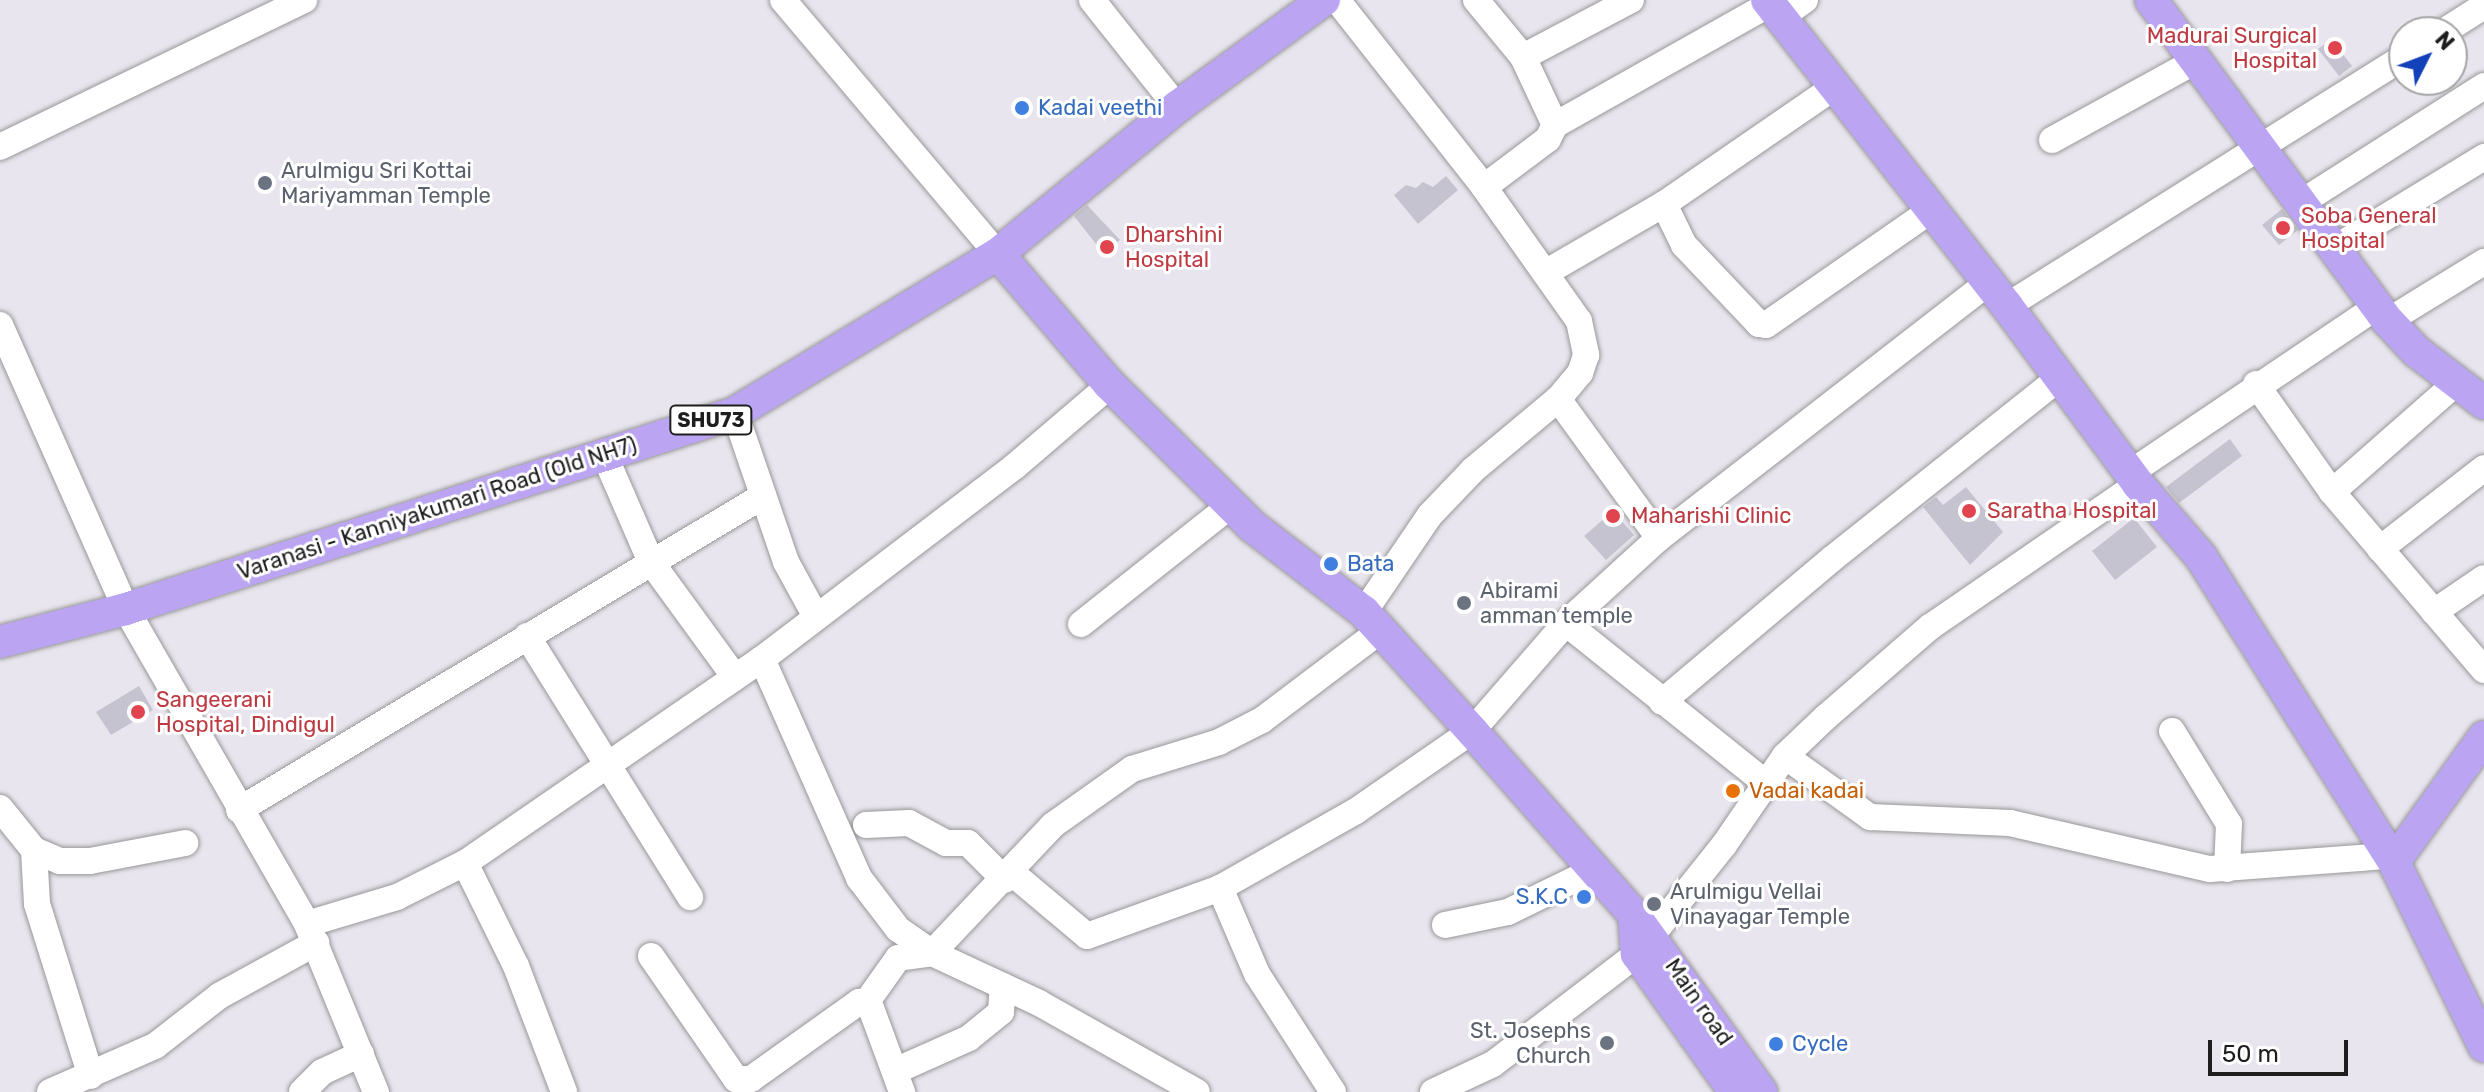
<!DOCTYPE html>
<style>
body{margin:0}
#map{position:relative;width:2484px;height:1092px;overflow:hidden;background:#e8e5ee;font-family:Rubik,sans-serif}
div>[style]{position:absolute}
[style*='--x']{left:calc(var(--x)*1px);top:calc(var(--y)*1px);width:calc(var(--w)*1px);rotate:calc(var(--a)*1deg)}
.building>*{inset:0;background:#c5c3d0}
.roads{filter:drop-shadow(0 0 2px #989898) drop-shadow(0 0 2px #989898)}
.minor>*{height:26px;margin:-13px;padding:0 13px;transform-origin:13px;border-radius:13px;background:#fff}
.major>*{height:32px;margin:-16px;padding:0 16px;transform-origin:16px;border-radius:16px;background:#bba5f3}
.dots>*{width:22px;height:22px;translate:-50% -50%;box-sizing:border-box;border:4px solid #fff;border-radius:50%}
span{translate:-50% -50%;white-space:nowrap;text-align:center;line-height:1.15;-webkit-text-stroke:6px #fff;paint-order:stroke}
.shield-label span{padding:2px 6px;background:#fff;border:2px solid;border-radius:6px;-webkit-text-stroke-width:0}
.shield-label{font-size:20px;color:#1e1e1e;font-weight:700}
.health-label{font-size:22px;color:#be3a42}
.right{translate:-100% -50%;text-align:right}
.left{translate:0 -50%;text-align:left}
.shop-label{font-size:22px;color:#366cbe}
.worship-label{font-size:22px;color:#5b616d}
.street-label{font-size:22px;color:#1e1e1e}
.food-label{font-size:22px;color:#c56008}
.north{position:absolute;left:2388px;top:16px;width:80px;height:80px;box-sizing:border-box;background:#fff;border:2px solid #a5a5a5;border-radius:50%;rotate:48deg;font-size:22px;font-weight:700;line-height:32px;text-align:center;color:#1e1e1e}
.north::after{content:'';display:block;margin:auto;width:28px;height:36px;background:#1241ba;clip-path:polygon(50% 0,100% 100%,50% 72%,0 100%)}
.scale{position:absolute;left:2208px;top:1040px;width:140px;height:36px;box-sizing:border-box;border:4px solid #1e1e1e;border-top:0;padding-left:10px;font-size:24px;line-height:28px;white-space:nowrap;color:#1e1e1e;-webkit-text-stroke:6px #fff;paint-order:stroke}
</style>
<div id="map">
<div class="building">
<div style="clip-path:polygon(2331px 39px,2352px 66px,2339px 76px,2318px 49px)"></div>
<div style="clip-path:polygon(1446px 176px,1458px 190px,1418px 224px,1394px 195px,1406px 185px,1416px 188px,1423px 182px,1433px 187px)"></div>
<div style="clip-path:polygon(1087px 205px,1120px 240px,1103px 253px,1074px 216px)"></div>
<div style="clip-path:polygon(2282px 209px,2298px 230px,2279px 245px,2262px 225px)"></div>
<div style="clip-path:polygon(2230px 439px,2242px 456px,2179px 503px,2166px 487px)"></div>
<div style="clip-path:polygon(1966px 487px,2003px 532px,1970px 565px,1923px 507px,1936px 497px,1943px 505px)"></div>
<div style="clip-path:polygon(1613px 511px,1634px 535px,1606px 560px,1584px 536px)"></div>
<div style="clip-path:polygon(2134px 518px,2157px 547px,2115px 580px,2092px 551px)"></div>
<div style="clip-path:polygon(139px 686px,153px 710px,111px 735px,96px 712px)"></div>
</div>
<div class="roads">
<div class="minor">
<div style="--x:783;--y:0;--w:333;--a:49.8"></div>
<div style="--x:1092;--y:0;--w:137;--a:51.5"></div>
<div style="--x:1337;--y:0;--w:238;--a:51.8"></div>
<div style="--x:1484;--y:187;--w:164;--a:54.7"></div>
<div style="--x:1579;--y:321;--w:35;--a:78"></div>
<div style="--x:1586;--y:355;--w:19;--a:108"></div>
<div style="--x:1580;--y:373;--w:34;--a:130"></div>
<div style="--x:1558;--y:399;--w:172;--a:54"></div>
<div style="--x:1476;--y:0;--w:74;--a:50.5"></div>
<div style="--x:1523;--y:57;--w:75;--a:64.8"></div>
<div style="--x:1555;--y:125;--w:16;--a:117"></div>
<div style="--x:1548;--y:139;--w:80;--a:143.1"></div>
<div style="--x:1780;--y:18;--w:31;--a:-36"></div>
<div style="--x:2443;--y:32;--w:49;--a:-32.4"></div>
<div style="--x:1523;--y:57;--w:122;--a:-27.8"></div>
<div style="--x:1555;--y:125;--w:247;--a:-29.4"></div>
<div style="--x:2052;--y:140;--w:162;--a:-28.8"></div>
<div style="--x:0;--y:147;--w:338;--a:-25.8"></div>
<div style="--x:2302;--y:202;--w:216;--a:-32.5"></div>
<div style="--x:1664;--y:204;--w:46;--a:64"></div>
<div style="--x:1684;--y:245;--w:109;--a:46.5"></div>
<div style="--x:1759;--y:324;--w:7;--a:8"></div>
<div style="--x:1766;--y:325;--w:200;--a:-34.8"></div>
<div style="--x:2335;--y:248;--w:175;--a:-31.4"></div>
<div style="--x:1545;--y:273;--w:138;--a:-30.1"></div>
<div style="--x:1664;--y:204;--w:206;--a:-34.5"></div>
<div style="--x:2007;--y:306;--w:469;--a:-32.1"></div>
<div style="--x:2388;--y:321;--w:113;--a:-31.6"></div>
<div style="--x:0;--y:325;--w:311;--a:66.1"></div>
<div style="--x:126;--y:609;--w:363;--a:60.1"></div>
<div style="--x:307;--y:924;--w:182;--a:67.7"></div>
<div style="--x:2256;--y:384;--w:132;--a:54.9"></div>
<div style="--x:2332;--y:492;--w:234;--a:49.5"></div>
<div style="--x:735;--y:413;--w:157;--a:71.1"></div>
<div style="--x:786;--y:562;--w:60;--a:61.3"></div>
<div style="--x:604;--y:454;--w:118;--a:66.5"></div>
<div style="--x:651;--y:562;--w:142;--a:53.9"></div>
<div style="--x:2130;--y:473;--w:297;--a:-34"></div>
<div style="--x:2332;--y:492;--w:164;--a:-41.3"></div>
<div style="--x:2380;--y:549;--w:132;--a:-37.9"></div>
<div style="--x:1364;--y:612;--w:117;--a:-55.8"></div>
<div style="--x:1430;--y:515;--w:62;--a:-46.3"></div>
<div style="--x:1473;--y:470;--w:111;--a:-39.9"></div>
<div style="--x:2434;--y:612;--w:60;--a:-34.2"></div>
<div style="--x:1566;--y:623;--w:256;--a:38.7"></div>
<div style="--x:1081;--y:624;--w:191;--a:-38.4"></div>
<div style="--x:527;--y:636;--w:308;--a:58"></div>
<div style="--x:762;--y:659;--w:240;--a:66.1"></div>
<div style="--x:859;--y:878;--w:64;--a:52.6"></div>
<div style="--x:898;--y:929;--w:42;--a:35.2"></div>
<div style="--x:932;--y:953;--w:118;--a:25"></div>
<div style="--x:1039;--y:1003;--w:181;--a:29.4"></div>
<div style="--x:1662;--y:702;--w:224;--a:-40.1"></div>
<div style="--x:1833;--y:558;--w:288;--a:-38.5"></div>
<div style="--x:2172;--y:731;--w:109;--a:58.5"></div>
<div style="--x:2229;--y:824;--w:45;--a:92.5"></div>
<div style="--x:1785;--y:756;--w:105;--a:35.7"></div>
<div style="--x:1870;--y:817;--w:140;--a:2.5"></div>
<div style="--x:2010;--y:823;--w:205;--a:13"></div>
<div style="--x:2210;--y:869;--w:179;--a:-4.2"></div>
<div style="--x:0;--y:808;--w:54;--a:51"></div>
<div style="--x:34;--y:850;--w:28;--a:23"></div>
<div style="--x:60;--y:861;--w:30;--a:0"></div>
<div style="--x:90;--y:861;--w:97;--a:-10.7"></div>
<div style="--x:239;--y:810;--w:611;--a:-30.93"></div>
<div style="--x:866;--y:825;--w:43;--a:-2.7"></div>
<div style="--x:909;--y:823;--w:42;--a:28.4"></div>
<div style="--x:946;--y:843;--w:22;--a:0"></div>
<div style="--x:968;--y:843;--w:52;--a:45"></div>
<div style="--x:34;--y:850;--w:54;--a:86.8"></div>
<div style="--x:37;--y:904;--w:180;--a:72.6"></div>
<div style="--x:465;--y:863;--w:115;--a:63.7"></div>
<div style="--x:516;--y:966;--w:135;--a:69.1"></div>
<div style="--x:1012;--y:873;--w:98;--a:40"></div>
<div style="--x:1087;--y:936;--w:141;--a:-19.8"></div>
<div style="--x:307;--y:924;--w:94;--a:-16.7"></div>
<div style="--x:397;--y:897;--w:76;--a:-26.6"></div>
<div style="--x:465;--y:863;--w:360;--a:-34.5"></div>
<div style="--x:762;--y:659;--w:317;--a:-37.3"></div>
<div style="--x:1014;--y:467;--w:126;--a:-40.5"></div>
<div style="--x:1445;--y:925;--w:64;--a:-11.7"></div>
<div style="--x:1508;--y:912;--w:96;--a:-26"></div>
<div style="--x:651;--y:956;--w:150;--a:55.4"></div>
<div style="--x:736;--y:1079;--w:15;--a:0"></div>
<div style="--x:751;--y:1079;--w:133;--a:-35.5"></div>
<div style="--x:859;--y:1002;--w:13;--a:27"></div>
<div style="--x:871;--y:1008;--w:90;--a:69.7"></div>
<div style="--x:866;--y:1003;--w:55;--a:-54.6"></div>
<div style="--x:898;--y:958;--w:34;--a:-8"></div>
<div style="--x:932;--y:953;--w:176;--a:-46.6"></div>
<div style="--x:1053;--y:825;--w:97;--a:-35.3"></div>
<div style="--x:1132;--y:769;--w:91;--a:-17.2"></div>
<div style="--x:1219;--y:742;--w:48;--a:-27.1"></div>
<div style="--x:1262;--y:720;--w:149;--a:-37.1"></div>
<div style="--x:895;--y:1071;--w:81;--a:-24"></div>
<div style="--x:969;--y:1038;--w:41;--a:-39.1"></div>
<div style="--x:1001;--y:1012;--w:26;--a:-86"></div>
<div style="--x:50;--y:1092;--w:115;--a:-23.7"></div>
<div style="--x:155;--y:1046;--w:81;--a:-38"></div>
<div style="--x:219;--y:996;--w:111;--a:-28.7"></div>
<div style="--x:302;--y:1092;--w:28;--a:-45"></div>
<div style="--x:322;--y:1072;--w:43;--a:-24.8"></div>
<div style="--x:1333;--y:1092;--w:140;--a:-122.8"></div>
<div style="--x:1257;--y:974;--w:94;--a:-113.3"></div>
<div style="--x:1220;--y:888;--w:156;--a:-29.5"></div>
<div style="--x:1356;--y:811;--w:141;--a:-34.6"></div>
<div style="--x:1472;--y:731;--w:143;--a:-49"></div>
<div style="--x:1566;--y:623;--w:126;--a:-42.4"></div>
<div style="--x:1659;--y:538;--w:414;--a:-37.8"></div>
<div style="--x:1433;--y:1092;--w:66;--a:-25"></div>
<div style="--x:1493;--y:1064;--w:181;--a:-37.4"></div>
<div style="--x:1637;--y:954;--w:139;--a:-51.4"></div>
<div style="--x:1724;--y:845;--w:108;--a:-55.6"></div>
<div style="--x:1785;--y:756;--w:57;--a:-43.6"></div>
<div style="--x:1826;--y:717;--w:138;--a:-40.9"></div>
<div style="--x:1930;--y:627;--w:252;--a:-34.5"></div>
</div>
<div class="major">
<div style="--x:1767;--y:0;--w:389;--a:51.9"></div>
<div style="--x:2007;--y:306;--w:221;--a:53.6"></div>
<div style="--x:2138;--y:484;--w:96;--a:49.2"></div>
<div style="--x:2201;--y:557;--w:361;--a:57.7"></div>
<div style="--x:2394;--y:862;--w:205;--a:63.9"></div>
<div style="--x:2151;--y:0;--w:399;--a:53.6"></div>
<div style="--x:2388;--y:321;--w:41;--a:47"></div>
<div style="--x:2416;--y:351;--w:86;--a:37.4"></div>
<div style="--x:998;--y:254;--w:172;--a:49.5"></div>
<div style="--x:1110;--y:385;--w:200;--a:44.8"></div>
<div style="--x:1252;--y:526;--w:141;--a:37.5"></div>
<div style="--x:1364;--y:612;--w:161;--a:47.8"></div>
<div style="--x:1472;--y:731;--w:245;--a:48.6"></div>
<div style="--x:1634;--y:915;--w:39;--a:86"></div>
<div style="--x:1637;--y:954;--w:169;--a:54.6"></div>
<div style="--x:0;--y:642;--w:130;--a:-14.7"></div>
<div style="--x:126;--y:609;--w:640;--a:-17.84"></div>
<div style="--x:735;--y:413;--w:307;--a:-31.2"></div>
<div style="--x:998;--y:254;--w:232;--a:-39.4"></div>
<div style="--x:1177;--y:107;--w:182;--a:-36.1"></div>
<div style="--x:2394;--y:862;--w:154;--a:-54.2"></div>
<div style="--x:1634;--y:915;--w:218;--a:54.3"></div>
</div>
</div>
<div class="dots">
<div style="left:2335px;top:48px;background:#e0444e"></div>
<div style="left:1022px;top:108px;background:#3f7fe0"></div>
<div style="left:265px;top:183px;background:#6b7280"></div>
<div style="left:2283px;top:228px;background:#e0444e"></div>
<div style="left:1107px;top:247px;background:#e0444e"></div>
<div style="left:1969px;top:511px;background:#e0444e"></div>
<div style="left:1613px;top:516px;background:#e0444e"></div>
<div style="left:1331px;top:564px;background:#3f7fe0"></div>
<div style="left:1464px;top:603px;background:#6b7280"></div>
<div style="left:138px;top:712px;background:#e0444e"></div>
<div style="left:1733px;top:791px;background:#e8710a"></div>
<div style="left:1584px;top:897px;background:#3f7fe0"></div>
<div style="left:1654px;top:904px;background:#6b7280"></div>
<div style="left:1607px;top:1043px;background:#6b7280"></div>
<div style="left:1776px;top:1044px;background:#3f7fe0"></div>
</div>
<div class="shield-label">
<span style="left:711px;top:420px">SHU73</span>
</div>
<div class="health-label">
<span class="right" style="left:2317px;top:48px">Madurai Surgical<br>Hospital</span>
<span class="left" style="left:2301px;top:228px">Soba General<br>Hospital</span>
<span class="left" style="left:1125px;top:247px">Dharshini<br>Hospital</span>
<span class="left" style="left:1987px;top:511px">Saratha Hospital</span>
<span class="left" style="left:1631px;top:516px">Maharishi Clinic</span>
<span class="left" style="left:156px;top:712px">Sangeerani<br>Hospital, Dindigul</span>
</div>
<div class="shop-label">
<span class="left" style="left:1038px;top:108px">Kadai veethi</span>
<span class="left" style="left:1347px;top:564px">Bata</span>
<span class="right" style="left:1568px;top:897px">S.K.C</span>
<span class="left" style="left:1792px;top:1044px">Cycle</span>
</div>
<div class="worship-label">
<span class="left" style="left:281px;top:183px">Arulmigu Sri Kottai<br>Mariyamman Temple</span>
<span class="left" style="left:1480px;top:603px">Abirami<br>amman temple</span>
<span class="left" style="left:1670px;top:904px">Arulmigu Vellai<br>Vinayagar Temple</span>
<span class="right" style="left:1591px;top:1043px">St. Josephs<br>Church</span>
</div>
<div class="street-label">
<span style="left:437px;top:508px;rotate:-18deg">Varanasi - Kanniyakumari Road (Old NH7)</span>
<span style="left:1699px;top:1002px;rotate:55deg">Main road</span>
</div>
<div class="food-label">
<span class="left" style="left:1749px;top:791px">Vadai kadai</span>
</div>
<div class="north">N</div>
<div class="scale">50 m</div>
</div>
